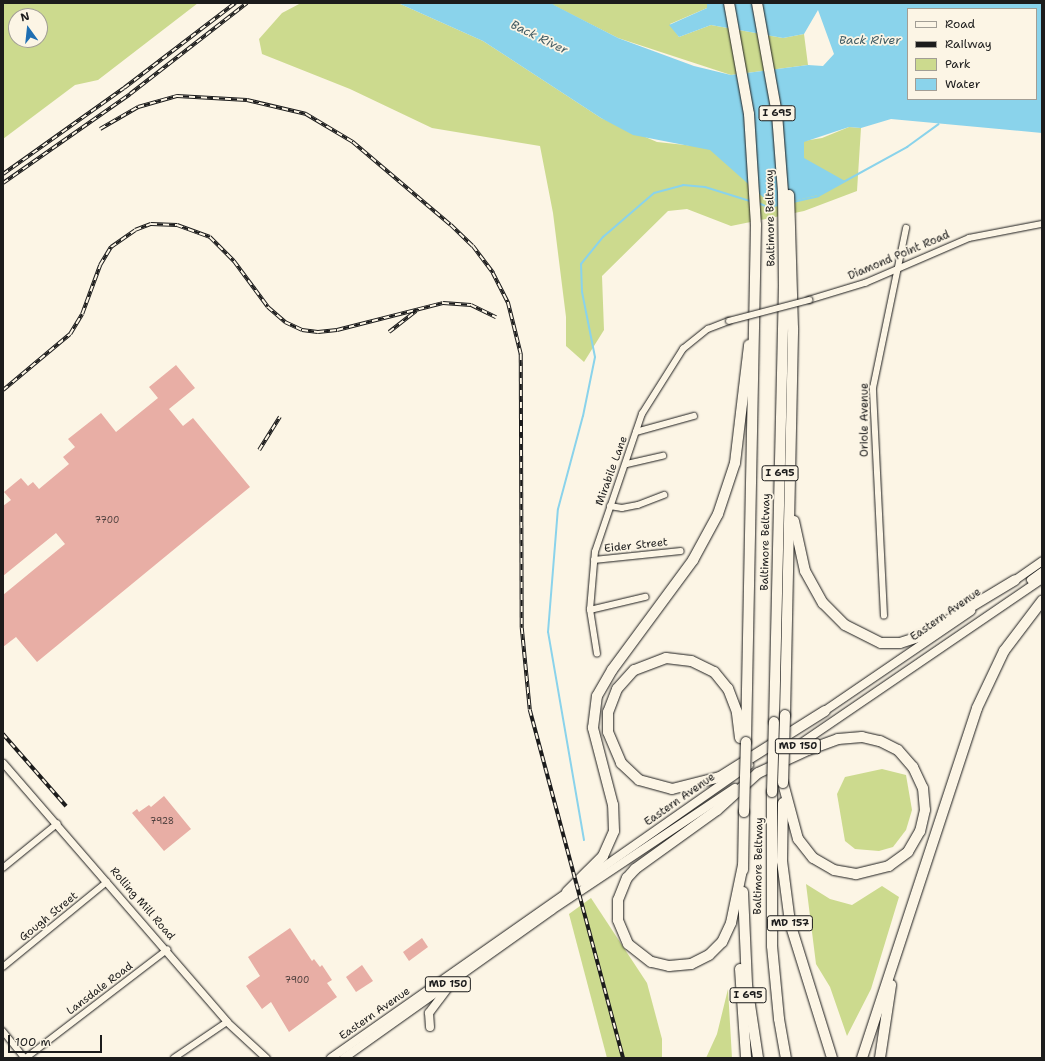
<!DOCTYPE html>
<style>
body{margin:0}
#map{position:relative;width:1045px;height:1061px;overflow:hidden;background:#fcf5e5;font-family:"Shantell Sans",sans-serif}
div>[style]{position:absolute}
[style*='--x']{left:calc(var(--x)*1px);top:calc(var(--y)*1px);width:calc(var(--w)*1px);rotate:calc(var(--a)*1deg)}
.green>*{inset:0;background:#ccda8e}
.water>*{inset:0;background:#8ad3eb}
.stream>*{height:2px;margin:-1px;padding:0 1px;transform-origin:1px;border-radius:1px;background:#8ad3eb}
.building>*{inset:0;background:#e8aea5}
.roads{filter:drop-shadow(0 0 1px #1c1c1c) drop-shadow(0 0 1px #1c1c1c)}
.minor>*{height:5.5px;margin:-2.75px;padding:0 2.75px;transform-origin:2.75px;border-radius:2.75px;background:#fcf5e5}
.tertiary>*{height:7px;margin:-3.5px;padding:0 3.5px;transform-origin:3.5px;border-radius:3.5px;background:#fcf5e5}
.primary>*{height:8px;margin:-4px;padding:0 4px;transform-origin:4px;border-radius:4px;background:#fcf5e5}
.motorway>*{height:10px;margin:-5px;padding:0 5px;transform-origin:5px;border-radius:5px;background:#fcf5e5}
.rail>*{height:3.5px;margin-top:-1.75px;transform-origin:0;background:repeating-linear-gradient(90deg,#fcf5e5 0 6px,#1c1c1c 0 12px);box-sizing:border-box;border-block:1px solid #1c1c1c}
.bridges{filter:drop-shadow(0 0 1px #1c1c1c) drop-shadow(0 0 1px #1c1c1c)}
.minor-bridge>*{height:5.5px;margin:-2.75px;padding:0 2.75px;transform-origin:2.75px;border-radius:2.75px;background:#fcf5e5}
.motorway-bridge>*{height:10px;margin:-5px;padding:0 5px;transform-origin:5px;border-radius:5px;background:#fcf5e5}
span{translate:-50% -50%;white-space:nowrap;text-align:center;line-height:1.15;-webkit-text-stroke:3.5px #fcf5e5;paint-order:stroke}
.number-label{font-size:9px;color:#4f403e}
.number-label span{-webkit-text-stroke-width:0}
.shield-label span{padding:1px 3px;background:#fcf5e5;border:1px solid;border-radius:3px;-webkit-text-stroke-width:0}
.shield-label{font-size:10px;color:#1c1c1c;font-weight:700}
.street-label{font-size:11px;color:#1c1c1c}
.water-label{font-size:12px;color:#425c64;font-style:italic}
.frame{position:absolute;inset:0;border:4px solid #1c1c1c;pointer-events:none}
.legend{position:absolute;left:907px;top:8px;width:130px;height:92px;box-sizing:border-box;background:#fcf5e5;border:1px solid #a29e95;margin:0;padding:5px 7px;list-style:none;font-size:12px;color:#1c1c1c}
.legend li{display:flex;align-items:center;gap:8px;height:20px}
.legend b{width:20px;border:1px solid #a29e95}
.north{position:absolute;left:8px;top:8px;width:40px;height:40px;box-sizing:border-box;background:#fcf5e5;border:1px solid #a29e95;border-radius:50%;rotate:345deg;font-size:11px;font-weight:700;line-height:16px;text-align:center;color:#1c1c1c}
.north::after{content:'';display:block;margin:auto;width:14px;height:18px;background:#1f6fb2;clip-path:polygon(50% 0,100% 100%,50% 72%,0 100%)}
.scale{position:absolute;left:8px;top:1035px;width:94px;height:18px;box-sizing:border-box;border:2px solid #1c1c1c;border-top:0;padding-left:5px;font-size:12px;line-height:14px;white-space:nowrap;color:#1c1c1c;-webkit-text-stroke:3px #fcf5e5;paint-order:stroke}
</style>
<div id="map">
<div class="green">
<div style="clip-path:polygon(evenodd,3px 3px,198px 3px,98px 80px,75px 85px,3px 139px,3px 3px,16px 16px,40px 16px,40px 40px,16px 40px,16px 16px)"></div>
<div style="clip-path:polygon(301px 3px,398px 3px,483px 41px,601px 118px,657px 142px,742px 151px,822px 138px,849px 127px,861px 128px,857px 191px,804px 211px,731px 226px,687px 209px,668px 211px,602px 276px,604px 330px,584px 362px,566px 346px,566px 317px,553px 213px,540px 146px,432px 128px,350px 89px,262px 54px,259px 39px,282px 13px)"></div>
<div style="clip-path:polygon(549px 3px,707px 3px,707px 8px,670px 24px,679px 37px,711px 25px,783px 38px,804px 34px,808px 65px,731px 75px,618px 38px)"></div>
<div style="clip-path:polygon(882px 769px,906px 775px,912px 810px,906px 830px,893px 847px,879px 851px,855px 849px,845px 841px,837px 794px,845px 777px)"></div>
<div style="clip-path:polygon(806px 884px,830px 899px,852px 905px,882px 886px,899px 897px,871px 989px,847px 1036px,830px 987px,816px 964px)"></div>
<div style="clip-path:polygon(591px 898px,647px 983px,662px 1039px,662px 1058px,607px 1058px,569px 914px)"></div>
<div style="clip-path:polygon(728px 989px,732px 1058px,706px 1058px,717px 1034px)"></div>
</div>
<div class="water">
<div style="clip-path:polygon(evenodd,398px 3px,550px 3px,618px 38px,694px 66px,731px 75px,808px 65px,823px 66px,834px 54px,818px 10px,804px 34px,783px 38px,711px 25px,679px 37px,669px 25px,707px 8px,707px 3px,1042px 3px,1042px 133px,891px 119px,861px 128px,849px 127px,804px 142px,804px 158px,845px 181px,822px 194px,773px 206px,710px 150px,633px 135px,601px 118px,483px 41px,398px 3px,908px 9px,1036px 9px,1036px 99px,908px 99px,908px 9px)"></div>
</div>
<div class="stream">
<div style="--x:793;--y:202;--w:26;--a:-13"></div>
<div style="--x:818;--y:196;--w:102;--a:-28.8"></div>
<div style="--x:907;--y:147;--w:39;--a:-36"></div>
<div style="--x:758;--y:203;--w:11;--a:22"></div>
<div style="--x:768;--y:207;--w:11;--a:-10"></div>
<div style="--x:584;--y:840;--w:211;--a:-99.8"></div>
<div style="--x:548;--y:632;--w:123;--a:-85.4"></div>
<div style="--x:558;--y:509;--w:96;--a:-75"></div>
<div style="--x:583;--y:416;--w:60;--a:-78.5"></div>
<div style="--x:595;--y:357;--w:66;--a:-101.3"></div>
<div style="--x:582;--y:292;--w:28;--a:-92"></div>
<div style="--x:581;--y:264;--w:35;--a:-51"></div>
<div style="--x:603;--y:237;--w:67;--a:-40.8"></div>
<div style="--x:654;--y:193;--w:30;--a:-15"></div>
<div style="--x:683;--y:185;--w:22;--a:5"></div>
<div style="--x:705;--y:187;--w:47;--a:17.3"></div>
</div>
<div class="building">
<div style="clip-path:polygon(176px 365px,195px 388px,169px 409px,183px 426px,193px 418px,250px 487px,37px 662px,16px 637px,3px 647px,3px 595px,65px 544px,56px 533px,3px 576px,3px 506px,11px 500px,4px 492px,21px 478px,28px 486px,33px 482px,39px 489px,69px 464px,63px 457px,75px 447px,68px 439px,101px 413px,116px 432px,158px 398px,149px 387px)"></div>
<div style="clip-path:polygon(164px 796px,191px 829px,164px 851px,132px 813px,137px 809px,139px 812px,149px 805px,151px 807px)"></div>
<div style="clip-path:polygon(290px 928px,312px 961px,314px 959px,320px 967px,322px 965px,332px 980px,327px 983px,337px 997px,289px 1032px,271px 1002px,262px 1009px,246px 986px,260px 976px,248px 957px)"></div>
<div style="clip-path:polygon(422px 938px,428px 947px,409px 961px,403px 952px)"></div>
<div style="clip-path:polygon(362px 965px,373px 981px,356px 992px,346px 977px)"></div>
</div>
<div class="roads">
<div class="minor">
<div style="--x:809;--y:300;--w:59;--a:-16.9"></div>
<div style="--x:865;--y:283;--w:113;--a:-23.4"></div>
<div style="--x:969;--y:238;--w:74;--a:-10.9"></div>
<div style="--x:636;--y:432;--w:60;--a:-15.4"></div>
<div style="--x:627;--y:464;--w:37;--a:-13"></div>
<div style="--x:610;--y:506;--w:12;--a:9"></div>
<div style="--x:622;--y:508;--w:16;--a:-11"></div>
<div style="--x:638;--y:505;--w:28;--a:-21"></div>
<div style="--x:594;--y:560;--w:87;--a:-5.9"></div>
<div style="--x:590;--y:610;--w:57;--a:-13.3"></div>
<div style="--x:884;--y:616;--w:228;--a:-92.8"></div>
<div style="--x:873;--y:388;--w:163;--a:-78.3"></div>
<div style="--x:597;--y:654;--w:45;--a:-99"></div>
<div style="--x:590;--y:610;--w:58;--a:-85.1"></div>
<div style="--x:595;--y:552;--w:146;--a:-71.2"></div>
<div style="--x:642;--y:414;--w:77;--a:-57.8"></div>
<div style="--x:683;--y:349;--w:32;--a:-39"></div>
<div style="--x:708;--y:329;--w:22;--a:-21"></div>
<div style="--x:3;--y:868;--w:70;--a:-39.2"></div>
<div style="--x:3;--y:967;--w:134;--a:-39.3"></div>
<div style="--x:3;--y:1031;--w:35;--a:51"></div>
<div style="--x:26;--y:1058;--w:178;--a:-37.5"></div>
<div style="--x:174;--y:1058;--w:64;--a:-34.2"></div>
</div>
<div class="tertiary">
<div style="--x:3;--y:763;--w:342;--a:49.1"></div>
<div style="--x:227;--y:1022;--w:53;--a:42.7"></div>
</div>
<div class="primary">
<div style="--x:1031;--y:580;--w:14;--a:-36"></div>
<div style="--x:1011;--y:583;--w:38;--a:-35"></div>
<div style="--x:820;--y:714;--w:183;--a:-34.3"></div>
<div style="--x:781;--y:757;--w:316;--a:-34.3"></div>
<div style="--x:582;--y:882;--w:204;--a:-35"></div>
<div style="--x:430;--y:1027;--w:14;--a:-94"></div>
<div style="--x:429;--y:1013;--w:30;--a:-53"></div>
<div style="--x:331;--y:1058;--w:294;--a:-35"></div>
<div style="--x:344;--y:1058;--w:255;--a:-35.4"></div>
<div style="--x:552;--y:910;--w:220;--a:-33.7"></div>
</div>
<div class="motorway">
<div style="--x:729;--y:3;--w:113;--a:79.8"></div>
<div style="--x:749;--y:114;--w:111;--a:86.4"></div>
<div style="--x:756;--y:225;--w:517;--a:91.11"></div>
<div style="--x:757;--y:3;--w:113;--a:79.8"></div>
<div style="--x:777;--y:114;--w:78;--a:85.6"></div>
<div style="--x:783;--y:192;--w:93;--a:89.4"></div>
<div style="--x:784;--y:285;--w:437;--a:91.3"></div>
<div style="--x:794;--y:521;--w:51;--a:77.6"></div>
<div style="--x:805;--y:571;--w:37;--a:61"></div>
<div style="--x:823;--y:603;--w:31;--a:45"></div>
<div style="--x:845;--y:625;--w:40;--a:26.6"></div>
<div style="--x:881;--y:643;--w:19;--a:0"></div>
<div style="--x:900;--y:643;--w:25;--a:-18"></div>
<div style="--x:924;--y:635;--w:106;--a:-31.1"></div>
<div style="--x:785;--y:715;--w:387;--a:-88.8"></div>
<div style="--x:793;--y:328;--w:133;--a:-91.7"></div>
<div style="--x:740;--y:738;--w:26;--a:-97"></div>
<div style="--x:737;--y:712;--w:25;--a:-111"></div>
<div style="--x:728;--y:689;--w:22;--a:-129"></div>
<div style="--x:714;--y:672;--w:25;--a:-154"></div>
<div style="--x:691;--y:661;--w:25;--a:-173"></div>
<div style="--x:666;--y:658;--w:34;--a:159"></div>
<div style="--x:634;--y:670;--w:25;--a:132"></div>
<div style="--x:617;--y:689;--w:25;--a:111"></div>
<div style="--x:608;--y:712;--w:20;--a:90"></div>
<div style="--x:608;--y:732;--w:34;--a:67"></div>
<div style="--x:621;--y:763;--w:25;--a:43"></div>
<div style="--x:639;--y:780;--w:34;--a:15"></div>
<div style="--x:672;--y:789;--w:49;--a:-14"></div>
<div style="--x:720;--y:777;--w:124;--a:-32.2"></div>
<div style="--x:772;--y:792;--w:154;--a:90"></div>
<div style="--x:772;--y:946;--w:73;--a:84.5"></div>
<div style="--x:779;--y:1019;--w:40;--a:80"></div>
<div style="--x:783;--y:803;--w:58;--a:91"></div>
<div style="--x:782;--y:861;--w:63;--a:82.6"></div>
<div style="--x:790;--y:923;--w:141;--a:72.7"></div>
<div style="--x:743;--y:865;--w:59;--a:101.7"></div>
<div style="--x:731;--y:923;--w:21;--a:115"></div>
<div style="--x:722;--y:942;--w:18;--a:135"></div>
<div style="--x:709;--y:955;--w:20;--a:153"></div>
<div style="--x:691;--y:964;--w:22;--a:175"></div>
<div style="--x:669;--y:966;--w:18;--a:-167"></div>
<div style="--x:651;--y:962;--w:29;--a:-142"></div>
<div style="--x:628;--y:944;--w:26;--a:-113"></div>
<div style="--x:618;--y:920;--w:20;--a:-90"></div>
<div style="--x:618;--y:900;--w:24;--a:-68"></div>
<div style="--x:627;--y:878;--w:12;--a:-48"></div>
<div style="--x:635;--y:869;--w:101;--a:-35.7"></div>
<div style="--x:717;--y:810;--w:55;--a:-42.1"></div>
<div style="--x:758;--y:773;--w:55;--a:-24.7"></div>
<div style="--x:808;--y:750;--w:32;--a:-20"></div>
<div style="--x:838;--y:739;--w:24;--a:-5"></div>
<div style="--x:862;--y:737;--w:18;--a:13"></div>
<div style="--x:880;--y:741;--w:20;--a:27"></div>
<div style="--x:898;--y:750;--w:23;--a:49"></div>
<div style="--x:913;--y:767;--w:23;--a:65"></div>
<div style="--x:923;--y:788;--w:22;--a:85"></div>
<div style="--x:925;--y:810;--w:22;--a:103"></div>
<div style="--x:920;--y:831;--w:24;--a:120"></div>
<div style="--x:908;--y:852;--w:24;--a:144"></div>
<div style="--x:889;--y:866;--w:34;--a:166"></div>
<div style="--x:856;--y:874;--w:22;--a:-170"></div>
<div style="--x:834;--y:870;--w:24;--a:-150"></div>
<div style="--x:813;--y:858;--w:24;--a:-128"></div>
<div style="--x:798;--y:839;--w:58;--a:-105"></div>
<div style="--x:743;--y:870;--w:58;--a:-89"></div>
<div style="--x:567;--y:892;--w:51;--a:-45"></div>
<div style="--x:603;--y:856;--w:27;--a:-66"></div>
<div style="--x:614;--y:831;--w:26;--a:-92"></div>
<div style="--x:613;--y:805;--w:80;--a:-104.6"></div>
<div style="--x:593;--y:728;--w:32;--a:-83"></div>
<div style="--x:597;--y:696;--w:30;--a:-60"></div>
<div style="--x:612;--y:670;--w:137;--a:-53.6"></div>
<div style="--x:693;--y:560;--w:52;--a:-61.5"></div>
<div style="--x:718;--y:514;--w:54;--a:-71.6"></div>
<div style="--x:735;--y:463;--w:119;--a:-83.2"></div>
<div style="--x:743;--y:892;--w:93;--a:87.5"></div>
<div style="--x:747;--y:985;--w:74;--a:81.4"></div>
<div style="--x:740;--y:969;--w:89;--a:86.1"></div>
<div style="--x:862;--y:1058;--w:368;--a:-71.8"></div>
<div style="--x:977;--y:708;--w:63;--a:-64.7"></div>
<div style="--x:1004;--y:651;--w:63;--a:-52.8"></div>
<div style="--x:880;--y:1058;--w:74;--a:-81.4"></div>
</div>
</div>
<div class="rail">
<div style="--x:100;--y:129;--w:44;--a:-30.1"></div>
<div style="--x:138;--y:107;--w:41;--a:-15.8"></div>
<div style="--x:177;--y:96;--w:70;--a:3.3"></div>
<div style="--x:247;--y:100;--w:61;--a:13.3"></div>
<div style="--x:306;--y:114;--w:55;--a:30.8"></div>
<div style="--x:353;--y:142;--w:128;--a:40.3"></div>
<div style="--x:451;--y:225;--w:30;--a:44"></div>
<div style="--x:473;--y:246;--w:34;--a:53"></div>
<div style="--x:493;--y:273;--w:33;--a:63"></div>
<div style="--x:508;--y:302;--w:54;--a:76"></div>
<div style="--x:521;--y:354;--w:274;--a:89.8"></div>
<div style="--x:522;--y:628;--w:82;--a:84.4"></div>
<div style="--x:530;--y:710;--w:360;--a:75"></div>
<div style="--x:3;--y:174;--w:148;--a:-35.4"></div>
<div style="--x:124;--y:88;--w:140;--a:-37.4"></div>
<div style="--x:3;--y:183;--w:155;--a:-35"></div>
<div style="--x:130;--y:94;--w:148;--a:-37.9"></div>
<div style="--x:389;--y:332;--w:34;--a:-38"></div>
<div style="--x:3;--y:390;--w:87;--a:-39.9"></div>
<div style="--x:70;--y:334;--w:23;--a:-59"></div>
<div style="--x:82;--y:314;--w:52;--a:-69.8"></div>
<div style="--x:100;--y:265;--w:21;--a:-59"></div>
<div style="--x:111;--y:247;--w:29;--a:-35"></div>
<div style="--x:135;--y:230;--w:17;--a:-21"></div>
<div style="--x:151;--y:224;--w:26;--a:2"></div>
<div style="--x:177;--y:225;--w:35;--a:20"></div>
<div style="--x:210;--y:237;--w:34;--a:45"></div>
<div style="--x:234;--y:261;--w:57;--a:53.5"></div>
<div style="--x:268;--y:307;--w:23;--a:41"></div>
<div style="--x:285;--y:322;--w:19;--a:25"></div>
<div style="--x:302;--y:330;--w:16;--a:7"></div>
<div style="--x:318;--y:332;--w:19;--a:-6"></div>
<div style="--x:337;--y:330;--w:109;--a:-14.3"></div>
<div style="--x:443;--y:303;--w:28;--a:4"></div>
<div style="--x:471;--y:305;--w:28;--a:26"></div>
<div style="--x:259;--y:450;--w:39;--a:-58"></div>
<div style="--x:3;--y:734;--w:96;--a:48.8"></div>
</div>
<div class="bridges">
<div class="minor-bridge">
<div style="--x:729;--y:321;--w:83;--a:-14.7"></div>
</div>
<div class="motorway-bridge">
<div style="--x:783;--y:783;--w:68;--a:-88.3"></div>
<div style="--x:772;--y:792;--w:70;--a:-88.4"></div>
<div style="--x:744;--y:812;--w:70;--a:-88.4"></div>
</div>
</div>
<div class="number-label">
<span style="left:107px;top:520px">7700</span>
<span style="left:162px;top:821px">7928</span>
<span style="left:297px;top:980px">7900</span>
</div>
<div class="shield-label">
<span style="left:777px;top:113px">I 695</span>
<span style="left:780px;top:473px">I 695</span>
<span style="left:798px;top:746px">MD 150</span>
<span style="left:790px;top:923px">MD 157</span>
<span style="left:448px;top:984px">MD 150</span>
<span style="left:748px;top:995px">I 695</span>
</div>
<div class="street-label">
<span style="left:771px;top:218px;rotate:-91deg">Baltimore Beltway</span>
<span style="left:899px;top:256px;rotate:-23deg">Diamond Point Road</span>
<span style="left:865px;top:420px;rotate:-90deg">Oriole Avenue</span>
<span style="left:612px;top:471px;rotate:-70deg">Mirabile Lane</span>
<span style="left:766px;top:542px;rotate:-89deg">Baltimore Beltway</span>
<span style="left:636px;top:546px;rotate:-6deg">Eider Street</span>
<span style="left:946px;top:615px;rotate:-35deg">Eastern Avenue</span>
<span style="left:680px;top:800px;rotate:-35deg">Eastern Avenue</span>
<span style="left:759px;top:866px;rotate:-89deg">Baltimore Beltway</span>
<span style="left:142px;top:904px;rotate:49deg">Rolling Mill Road</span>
<span style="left:49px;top:917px;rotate:-39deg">Gough Street</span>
<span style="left:100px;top:989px;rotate:-37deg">Lansdale Road</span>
<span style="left:375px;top:1014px;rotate:-35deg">Eastern Avenue</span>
</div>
<div class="water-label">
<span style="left:539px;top:38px;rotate:26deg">Back River</span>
<span style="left:870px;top:41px">Back River</span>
</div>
<div class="frame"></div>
<ul class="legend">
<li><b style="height:5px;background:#fcf5e5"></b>Road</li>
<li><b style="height:5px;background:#1c1c1c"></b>Railway</li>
<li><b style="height:11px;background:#ccda8e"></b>Park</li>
<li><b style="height:11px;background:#8ad3eb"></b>Water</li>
</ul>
<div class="north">N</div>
<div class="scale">100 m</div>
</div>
